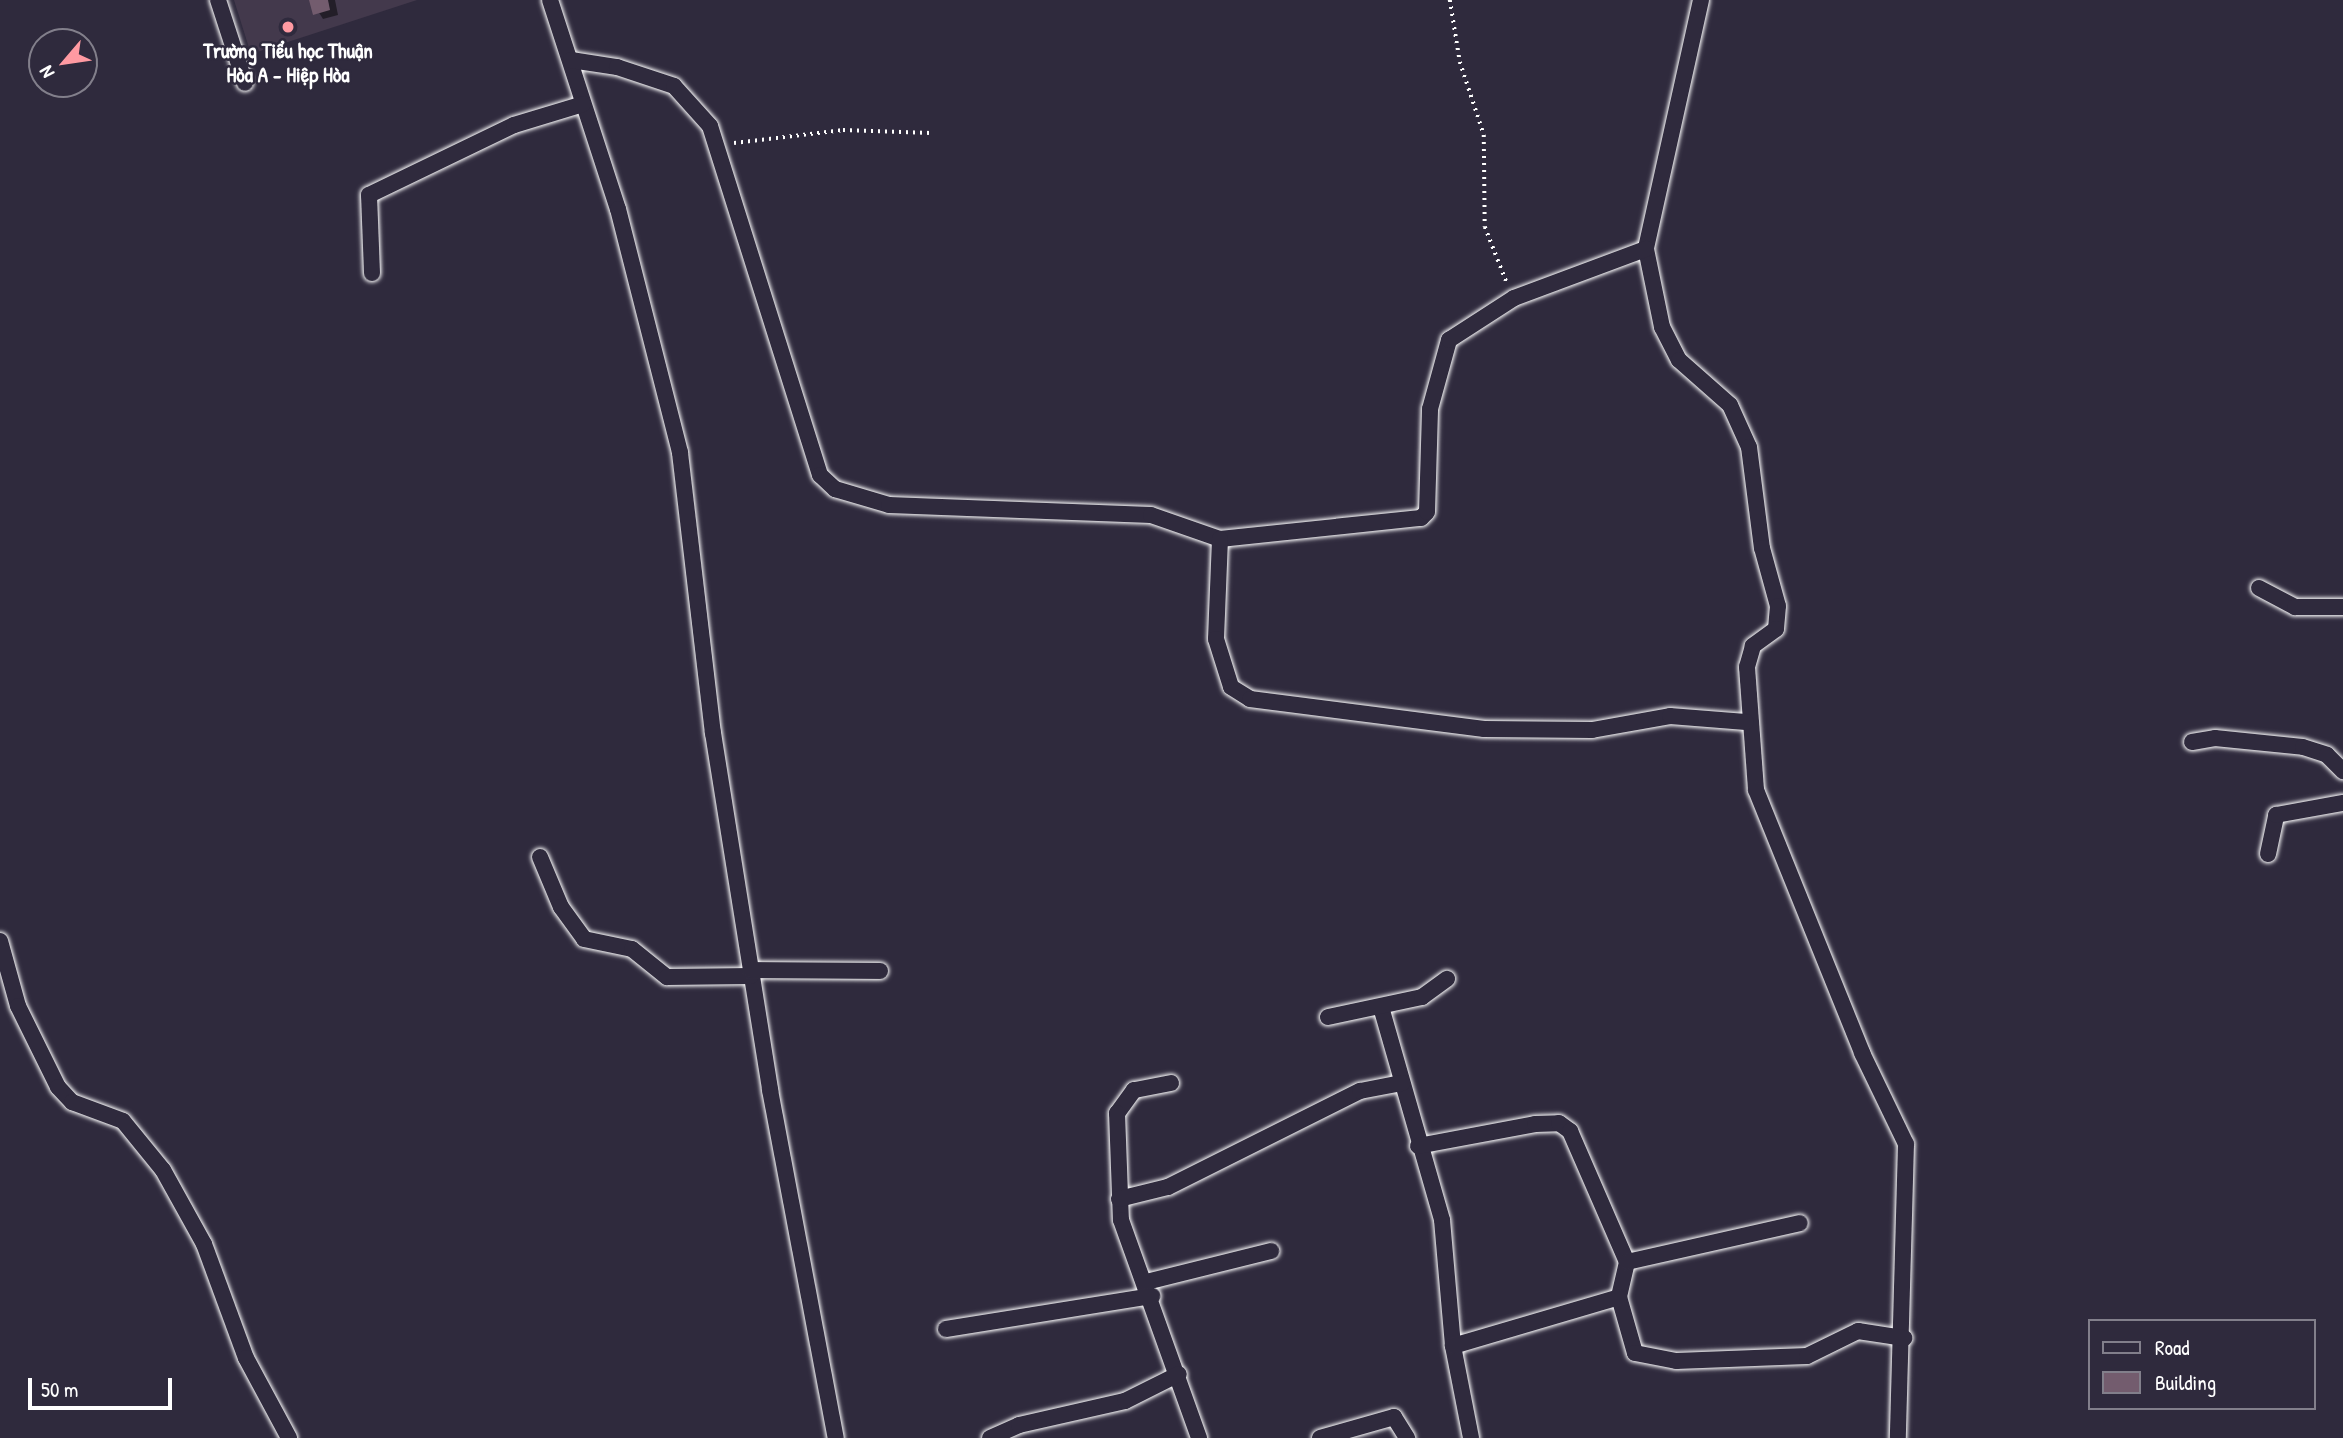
<!DOCTYPE html>
<meta charset="utf-8">
<style>
body{margin:0}
#map{position:relative;width:2343px;height:1438px;overflow:hidden;background:#2f2a3d;font-family:"Patrick Hand",sans-serif}
div>[style]{position:absolute}
[style*='--x']{left:calc(var(--x)*1px);top:calc(var(--y)*1px);width:calc(var(--w)*1px);rotate:calc(var(--a)*1deg)}
.built>*{inset:0;background:#43394c}
.shadow>*{inset:0;background:#0007}
.building>*{inset:0;background:#735c6e}
.path>*{height:3.5px;margin-top:-1.75px;transform-origin:0;background:repeating-linear-gradient(90deg,#fff 0 2px,transparent 0 7px)}
.roads{filter:drop-shadow(0 0 2px #fff) drop-shadow(0 0 2px #fff)}
.minor>*{height:16px;margin:-8px;padding:0 8px;transform-origin:8px;border-radius:8px;background:#2f2a3d}
.dots>*{width:19px;height:19px;translate:-50% -50%;box-sizing:border-box;border:4px solid #2f2a3d;border-radius:50%}
span{translate:-50% -50%;white-space:nowrap;text-align:center;line-height:1.15;-webkit-text-stroke:5px #2f2a3d;paint-order:stroke}
.poi-label{font-size:21px;color:#fff;font-weight:700}
.legend{position:absolute;left:2088px;top:1319px;width:228px;height:91px;box-sizing:border-box;background:#2f2a3d;border:2px solid #827f8b;margin:0;padding:9px 12px;list-style:none;font-size:21px;color:#fff}
.legend li{display:flex;align-items:center;gap:14px;height:35px}
.legend b{width:35px;border:2px solid #827f8b}
.north{position:absolute;left:28px;top:28px;width:70px;height:70px;box-sizing:border-box;background:#2f2a3d;border:2px solid #827f8b;border-radius:50%;rotate:241deg;font-size:19px;font-weight:700;line-height:28px;text-align:center;color:#fff}
.north::after{content:'';display:block;margin:auto;width:24px;height:32px;background:#ff9aa2;clip-path:polygon(50% 0,100% 100%,50% 72%,0 100%)}
.scale{position:absolute;left:28px;top:1378px;width:144px;height:32px;box-sizing:border-box;border:4px solid #fff;border-top:0;padding-left:9px;font-size:21px;line-height:24px;white-space:nowrap;color:#fff;-webkit-text-stroke:5px #2f2a3d;paint-order:stroke}
</style>
<div id="map">
<div class="built">
<div style="clip-path:polygon(234px 0,417px 0,251px 54px)"></div>
</div>
<div class="shadow">
<div style="clip-path:polygon(311px 0,335px 0,338px 15px,323px 19px)"></div>
</div>
<div class="building">
<div style="clip-path:polygon(309px 0,328px 0,330px 10px,313px 15px)"></div>
</div>
<div class="path">
<div style="--x:1450;--y:0;--w:63;--a:80.8"></div>
<div style="--x:1460;--y:62;--w:77;--a:71.8"></div>
<div style="--x:1484;--y:135;--w:92;--a:89.4"></div>
<div style="--x:1485;--y:227;--w:60;--a:68.6"></div>
<div style="--x:734;--y:143;--w:110;--a:-6.8"></div>
<div style="--x:843;--y:130;--w:88;--a:2"></div>
</div>
<div class="roads">
<div class="minor">
<div style="--x:218;--y:0;--w:87;--a:72"></div>
<div style="--x:550;--y:0;--w:220;--a:72"></div>
<div style="--x:618;--y:209;--w:252;--a:75.7"></div>
<div style="--x:680;--y:453;--w:282;--a:83.3"></div>
<div style="--x:713;--y:733;--w:362;--a:80.9"></div>
<div style="--x:770;--y:1090;--w:354;--a:79.3"></div>
<div style="--x:1701;--y:0;--w:255;--a:102.5"></div>
<div style="--x:1646;--y:249;--w:80;--a:78.4"></div>
<div style="--x:1662;--y:327;--w:37;--a:63"></div>
<div style="--x:1679;--y:360;--w:68;--a:41.4"></div>
<div style="--x:1730;--y:405;--w:46;--a:65.7"></div>
<div style="--x:1749;--y:447;--w:102;--a:82.7"></div>
<div style="--x:1762;--y:548;--w:60;--a:74.6"></div>
<div style="--x:1778;--y:606;--w:23;--a:95"></div>
<div style="--x:1776;--y:629;--w:29;--a:144"></div>
<div style="--x:1753;--y:646;--w:22;--a:106"></div>
<div style="--x:1747;--y:667;--w:123;--a:85.8"></div>
<div style="--x:1756;--y:790;--w:284;--a:68"></div>
<div style="--x:1862;--y:1053;--w:101;--a:64.2"></div>
<div style="--x:1906;--y:1144;--w:294;--a:91.6"></div>
<div style="--x:571;--y:60;--w:47;--a:8.7"></div>
<div style="--x:617;--y:67;--w:60;--a:18.4"></div>
<div style="--x:674;--y:86;--w:54;--a:48"></div>
<div style="--x:710;--y:126;--w:366;--a:72.5"></div>
<div style="--x:820;--y:475;--w:21;--a:43"></div>
<div style="--x:835;--y:489;--w:56;--a:16.5"></div>
<div style="--x:889;--y:505;--w:262;--a:2.2"></div>
<div style="--x:1151;--y:515;--w:73;--a:19.2"></div>
<div style="--x:1220;--y:539;--w:202;--a:-6"></div>
<div style="--x:1421;--y:518;--w:8;--a:-45"></div>
<div style="--x:1427;--y:512;--w:103;--a:-88.3"></div>
<div style="--x:1430;--y:409;--w:72;--a:-74.6"></div>
<div style="--x:1449;--y:340;--w:77;--a:-32.9"></div>
<div style="--x:1514;--y:298;--w:141;--a:-20.4"></div>
<div style="--x:372;--y:273;--w:78;--a:-92.2"></div>
<div style="--x:369;--y:195;--w:161;--a:-25.8"></div>
<div style="--x:514;--y:125;--w:72;--a:-16.9"></div>
<div style="--x:1220;--y:539;--w:100;--a:92.3"></div>
<div style="--x:1216;--y:639;--w:50;--a:72.6"></div>
<div style="--x:1231;--y:687;--w:22;--a:32"></div>
<div style="--x:1250;--y:699;--w:236;--a:7.3"></div>
<div style="--x:1484;--y:729;--w:108;--a:0.5"></div>
<div style="--x:1592;--y:730;--w:79;--a:-10.2"></div>
<div style="--x:1670;--y:716;--w:76;--a:4.5"></div>
<div style="--x:2259;--y:588;--w:41;--a:27.8"></div>
<div style="--x:2295;--y:607;--w:48;--a:0"></div>
<div style="--x:2192;--y:742;--w:23;--a:-10"></div>
<div style="--x:2215;--y:738;--w:88;--a:5.8"></div>
<div style="--x:2303;--y:747;--w:25;--a:18"></div>
<div style="--x:2327;--y:755;--w:23;--a:45"></div>
<div style="--x:2268;--y:854;--w:40;--a:-78"></div>
<div style="--x:2276;--y:815;--w:68;--a:-10.2"></div>
<div style="--x:540;--y:857;--w:54;--a:67.2"></div>
<div style="--x:561;--y:907;--w:39;--a:54"></div>
<div style="--x:584;--y:939;--w:49;--a:11.8"></div>
<div style="--x:632;--y:949;--w:45;--a:38.7"></div>
<div style="--x:667;--y:977;--w:84;--a:-0.7"></div>
<div style="--x:0;--y:941;--w:67;--a:74.5"></div>
<div style="--x:18;--y:1006;--w:90;--a:63.7"></div>
<div style="--x:58;--y:1087;--w:21;--a:47"></div>
<div style="--x:72;--y:1102;--w:54;--a:20.4"></div>
<div style="--x:123;--y:1121;--w:63;--a:50.8"></div>
<div style="--x:163;--y:1170;--w:85;--a:61"></div>
<div style="--x:204;--y:1244;--w:121;--a:69.8"></div>
<div style="--x:246;--y:1358;--w:91;--a:61.7"></div>
<div style="--x:751;--y:970;--w:129;--a:0.4"></div>
<div style="--x:1381;--y:1007;--w:222;--a:74"></div>
<div style="--x:1442;--y:1220;--w:126;--a:85"></div>
<div style="--x:1453;--y:1346;--w:94;--a:78.9"></div>
<div style="--x:1328;--y:1017;--w:96;--a:-12"></div>
<div style="--x:1422;--y:997;--w:31;--a:-36"></div>
<div style="--x:1171;--y:1083;--w:38;--a:169"></div>
<div style="--x:1134;--y:1090;--w:29;--a:126"></div>
<div style="--x:1117;--y:1113;--w:107;--a:87.9"></div>
<div style="--x:1121;--y:1220;--w:232;--a:70.3"></div>
<div style="--x:1418;--y:1146;--w:119;--a:-10.6"></div>
<div style="--x:1535;--y:1124;--w:24;--a:-2"></div>
<div style="--x:1559;--y:1123;--w:14;--a:36"></div>
<div style="--x:1570;--y:1131;--w:143;--a:66.5"></div>
<div style="--x:1627;--y:1262;--w:36;--a:103"></div>
<div style="--x:1619;--y:1297;--w:58;--a:74.1"></div>
<div style="--x:1635;--y:1353;--w:42;--a:11"></div>
<div style="--x:1676;--y:1361;--w:131;--a:-2.2"></div>
<div style="--x:1807;--y:1356;--w:57;--a:-26.1"></div>
<div style="--x:1858;--y:1331;--w:47;--a:8.7"></div>
<div style="--x:1119;--y:1199;--w:50;--a:-13.8"></div>
<div style="--x:1168;--y:1187;--w:215;--a:-26.6"></div>
<div style="--x:1360;--y:1091;--w:43;--a:-10.8"></div>
<div style="--x:1627;--y:1262;--w:177;--a:-12.7"></div>
<div style="--x:1146;--y:1282;--w:129;--a:-13.9"></div>
<div style="--x:946;--y:1329;--w:209;--a:-9.1"></div>
<div style="--x:1453;--y:1346;--w:173;--a:-16.4"></div>
<div style="--x:990;--y:1438;--w:32;--a:-24"></div>
<div style="--x:1019;--y:1425;--w:109;--a:-12.8"></div>
<div style="--x:1125;--y:1401;--w:60;--a:-26.6"></div>
<div style="--x:1320;--y:1438;--w:77;--a:-15.8"></div>
<div style="--x:1394;--y:1417;--w:25;--a:58"></div>
</div>
</div>
<div class="dots">
<div style="left:288px;top:27px;background:#ff9aa2"></div>
</div>
<div class="poi-label">
<span style="left:288px;top:63px">Trường Tiểu học Thuận<br>Hòa A - Hiệp Hòa</span>
</div>
<ul class="legend">
<li><b style="height:9px;background:#2f2a3d"></b>Road</li>
<li><b style="height:19px;background:#735c6e"></b>Building</li>
</ul>
<div class="north">N</div>
<div class="scale">50 m</div>
</div>
